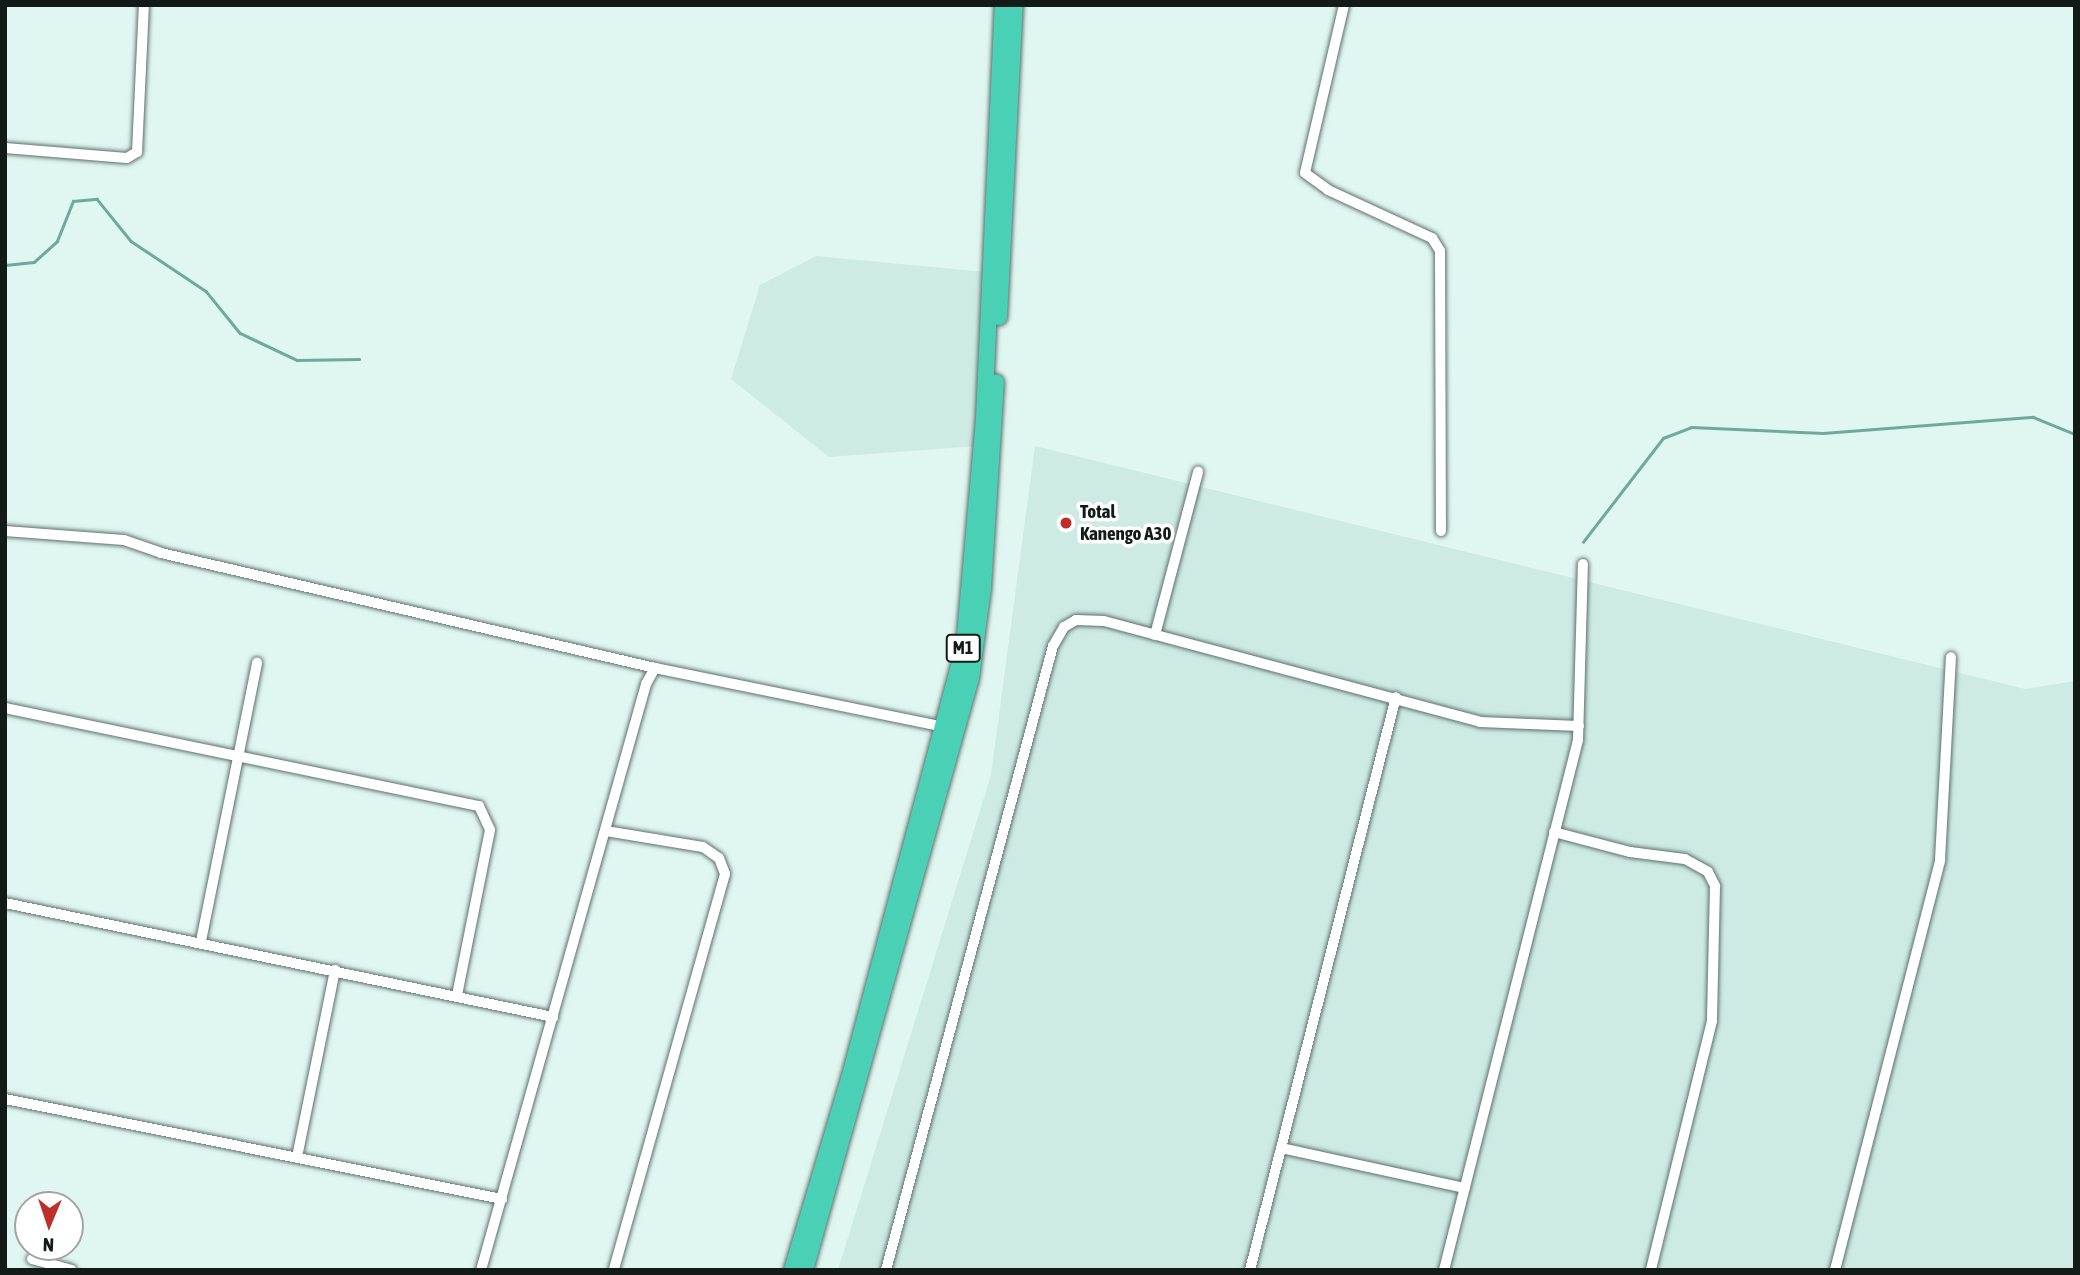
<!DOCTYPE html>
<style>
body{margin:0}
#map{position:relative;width:2080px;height:1275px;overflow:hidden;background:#e0f6f0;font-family:"Asap Condensed",sans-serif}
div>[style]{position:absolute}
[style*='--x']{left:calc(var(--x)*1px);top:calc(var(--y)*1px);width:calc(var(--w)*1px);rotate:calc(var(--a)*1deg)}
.built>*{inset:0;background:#cdebe3}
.stream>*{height:2.5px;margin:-1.25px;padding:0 1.25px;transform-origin:1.25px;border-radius:1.25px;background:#6eaa9c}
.roads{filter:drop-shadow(0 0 2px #5e716c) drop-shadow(0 0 2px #5e716c)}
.minor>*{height:10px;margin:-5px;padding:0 5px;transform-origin:5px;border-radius:5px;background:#fff}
.highway>*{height:16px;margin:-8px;padding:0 8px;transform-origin:8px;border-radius:8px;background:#49d0b5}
.dots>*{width:19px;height:19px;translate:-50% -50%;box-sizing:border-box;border:4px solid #fff;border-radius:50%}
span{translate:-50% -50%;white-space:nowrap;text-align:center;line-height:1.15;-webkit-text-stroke:7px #fff;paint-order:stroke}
.shield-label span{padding:2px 5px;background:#fff;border:2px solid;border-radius:5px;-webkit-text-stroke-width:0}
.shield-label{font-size:18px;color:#131b19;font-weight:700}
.poi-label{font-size:19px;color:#131b19;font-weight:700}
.left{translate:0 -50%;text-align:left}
.frame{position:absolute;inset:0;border:7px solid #131b19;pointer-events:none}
.north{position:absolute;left:14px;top:1191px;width:70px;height:70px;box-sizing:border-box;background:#fff;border:2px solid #a1a4a3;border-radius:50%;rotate:182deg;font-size:19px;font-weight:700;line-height:28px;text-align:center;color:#131b19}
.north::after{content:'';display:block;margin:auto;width:24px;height:32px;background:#be2f2b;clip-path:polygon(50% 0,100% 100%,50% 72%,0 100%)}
</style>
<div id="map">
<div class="built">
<div style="clip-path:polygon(816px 256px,986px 272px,978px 446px,829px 457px,731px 379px,760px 285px)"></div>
<div style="clip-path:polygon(1035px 446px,2025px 689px,2075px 681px,2075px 1270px,838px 1270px,991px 775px)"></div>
</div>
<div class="stream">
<div style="--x:5;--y:265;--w:29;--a:-6"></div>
<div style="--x:34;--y:262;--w:31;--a:-42"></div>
<div style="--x:57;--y:241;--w:43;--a:-68.2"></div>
<div style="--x:73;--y:201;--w:24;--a:-5"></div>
<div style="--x:97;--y:199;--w:54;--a:51"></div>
<div style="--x:131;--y:241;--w:90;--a:33.7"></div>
<div style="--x:206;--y:291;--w:54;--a:51"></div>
<div style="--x:240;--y:333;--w:63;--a:25.3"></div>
<div style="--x:297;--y:360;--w:62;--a:-0.9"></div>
<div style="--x:1583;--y:542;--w:131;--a:-52.4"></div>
<div style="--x:1663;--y:438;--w:30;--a:-21"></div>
<div style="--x:1691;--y:427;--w:132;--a:2.6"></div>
<div style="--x:1823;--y:433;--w:211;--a:-4.4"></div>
<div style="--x:2033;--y:417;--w:45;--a:22"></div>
</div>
<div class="roads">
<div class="minor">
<div style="--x:1344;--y:5;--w:172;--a:103.1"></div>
<div style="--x:1305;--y:173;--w:29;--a:36"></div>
<div style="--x:1328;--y:190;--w:115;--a:24.8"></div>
<div style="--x:1432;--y:238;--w:15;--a:58"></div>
<div style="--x:1440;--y:251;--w:280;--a:89.8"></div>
<div style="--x:5;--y:148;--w:122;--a:4.7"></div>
<div style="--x:127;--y:158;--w:12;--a:-31"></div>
<div style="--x:137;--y:152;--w:147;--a:-87.3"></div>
<div style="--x:5;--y:531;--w:119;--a:4.3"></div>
<div style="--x:124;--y:540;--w:39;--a:19"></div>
<div style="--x:161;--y:553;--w:507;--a:13.1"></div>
<div style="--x:1155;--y:635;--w:169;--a:-75.2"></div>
<div style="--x:5;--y:708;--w:484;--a:11.7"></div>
<div style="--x:479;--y:806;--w:26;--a:65"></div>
<div style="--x:490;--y:830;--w:168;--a:101.3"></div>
<div style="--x:606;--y:831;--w:98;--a:9.4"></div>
<div style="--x:703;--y:847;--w:19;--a:35"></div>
<div style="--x:719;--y:858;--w:17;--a:69"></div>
<div style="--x:725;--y:874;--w:411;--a:105.7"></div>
<div style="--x:1554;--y:832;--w:79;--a:14.7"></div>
<div style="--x:1630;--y:852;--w:55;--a:7.3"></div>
<div style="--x:1685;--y:859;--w:26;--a:29"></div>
<div style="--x:1708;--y:872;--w:16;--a:63"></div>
<div style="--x:1715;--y:886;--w:135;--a:91.3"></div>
<div style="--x:1712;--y:1021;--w:256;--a:103.8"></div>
<div style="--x:5;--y:903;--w:560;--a:11.75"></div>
<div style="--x:201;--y:941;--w:284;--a:-78.6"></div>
<div style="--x:5;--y:1099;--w:507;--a:11.38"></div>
<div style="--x:1281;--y:1148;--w:188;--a:12.3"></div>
<div style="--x:297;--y:1157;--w:191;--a:-78.5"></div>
<div style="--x:32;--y:1259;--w:41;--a:15.4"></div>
<div style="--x:481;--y:1270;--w:609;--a:-74.27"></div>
<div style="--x:646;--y:684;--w:18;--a:-61"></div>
<div style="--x:655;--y:668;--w:300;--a:11.5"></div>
<div style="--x:886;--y:1270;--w:646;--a:-75.02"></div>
<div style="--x:1053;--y:646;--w:22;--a:-60"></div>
<div style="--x:1064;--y:627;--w:14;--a:-30"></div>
<div style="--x:1076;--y:620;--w:28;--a:2"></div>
<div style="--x:1104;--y:621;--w:389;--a:15"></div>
<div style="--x:1480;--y:722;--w:99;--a:2.3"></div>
<div style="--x:1250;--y:1270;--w:591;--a:-75.71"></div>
<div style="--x:1444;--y:1270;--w:547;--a:-75.81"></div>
<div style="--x:1578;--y:740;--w:176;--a:-88.4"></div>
<div style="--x:1835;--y:1270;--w:423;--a:-75.6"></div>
<div style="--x:1940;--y:860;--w:203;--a:-86.9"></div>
</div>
<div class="highway">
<div style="--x:999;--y:317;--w:312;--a:-87.1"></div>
<div style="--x:792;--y:1270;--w:199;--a:-73.4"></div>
<div style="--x:849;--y:1079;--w:447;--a:-75.1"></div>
<div style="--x:964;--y:647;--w:230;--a:-85"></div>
<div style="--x:984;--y:418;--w:413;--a:-87.4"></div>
<div style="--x:805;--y:1270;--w:615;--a:-74.34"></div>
<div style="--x:971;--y:678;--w:91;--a:-82.4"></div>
<div style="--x:983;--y:588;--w:206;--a:-86.4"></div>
</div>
</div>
<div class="dots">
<div style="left:1066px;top:523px;background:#be2f2b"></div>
</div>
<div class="shield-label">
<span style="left:963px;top:648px">M1</span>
</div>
<div class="poi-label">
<span class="left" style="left:1080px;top:523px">Total<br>Kanengo A30</span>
</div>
<div class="frame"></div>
<div class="north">N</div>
</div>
